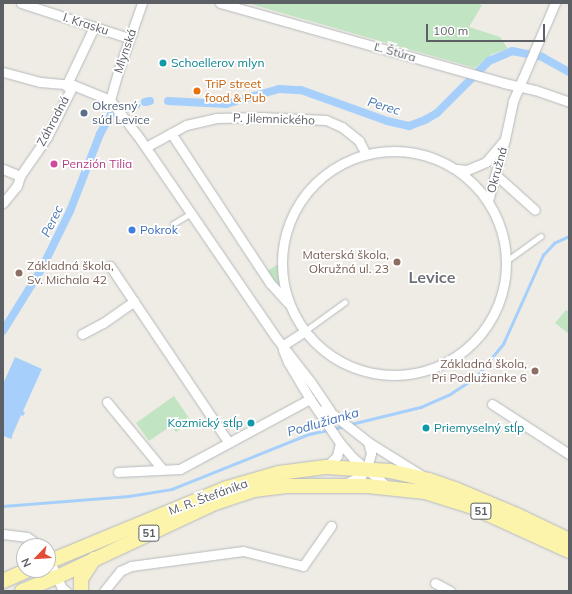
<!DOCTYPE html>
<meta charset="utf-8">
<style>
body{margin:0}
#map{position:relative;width:572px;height:594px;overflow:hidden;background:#eeece4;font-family:Mulish,sans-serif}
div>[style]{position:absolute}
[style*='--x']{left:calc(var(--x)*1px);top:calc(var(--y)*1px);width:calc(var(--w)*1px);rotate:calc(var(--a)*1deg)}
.green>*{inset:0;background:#c1e4c3}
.water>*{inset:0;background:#a6d0fb}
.stream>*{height:2.5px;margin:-1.25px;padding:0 1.25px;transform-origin:1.25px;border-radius:1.25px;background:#a6d0fb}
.canal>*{height:8px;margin:-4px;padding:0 4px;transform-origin:4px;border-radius:4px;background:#a6d0fb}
.roads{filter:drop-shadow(0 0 1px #b6b9bd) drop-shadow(0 0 1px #b6b9bd)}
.lane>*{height:4.5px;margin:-2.25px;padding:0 2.25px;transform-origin:2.25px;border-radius:2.25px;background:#fff}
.street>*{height:9px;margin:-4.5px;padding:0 4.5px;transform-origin:4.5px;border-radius:4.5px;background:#fff}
.street>.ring{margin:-4.5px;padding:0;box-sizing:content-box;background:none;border:9px solid #fff;border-radius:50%}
.primary>*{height:14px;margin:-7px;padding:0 7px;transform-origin:7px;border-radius:7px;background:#fcf4aa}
.dots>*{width:11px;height:11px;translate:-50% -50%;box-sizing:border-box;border:2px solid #fff;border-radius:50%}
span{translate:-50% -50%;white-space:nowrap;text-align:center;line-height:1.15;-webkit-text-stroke:3.5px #fff;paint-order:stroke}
.shield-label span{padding:1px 3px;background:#fff;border:1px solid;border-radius:3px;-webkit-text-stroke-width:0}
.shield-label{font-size:11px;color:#5c5f64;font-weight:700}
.street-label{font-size:12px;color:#5c5f64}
.culture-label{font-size:12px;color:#0d838f}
.left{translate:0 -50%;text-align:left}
.right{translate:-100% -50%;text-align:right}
.food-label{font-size:12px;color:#c56008}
.service-label{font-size:12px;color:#4e5e75}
.hotel-label{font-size:12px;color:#b23c85}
.shop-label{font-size:12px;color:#366cbe}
.education-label{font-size:12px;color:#785e54}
.water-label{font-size:13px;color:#4675b5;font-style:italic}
.district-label{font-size:16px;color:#6d7076;font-weight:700}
.frame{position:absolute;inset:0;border:4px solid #5c5f64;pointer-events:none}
.north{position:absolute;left:16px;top:538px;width:40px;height:40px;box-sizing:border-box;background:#fff;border:1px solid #bebfc1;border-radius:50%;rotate:245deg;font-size:11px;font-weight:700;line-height:16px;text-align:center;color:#5c5f64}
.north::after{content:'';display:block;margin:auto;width:14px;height:18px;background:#e24e35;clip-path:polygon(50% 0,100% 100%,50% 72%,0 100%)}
.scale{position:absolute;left:426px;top:24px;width:119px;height:18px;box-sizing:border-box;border:2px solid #5c5f64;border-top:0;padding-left:5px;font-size:12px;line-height:14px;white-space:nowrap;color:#5c5f64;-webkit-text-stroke:3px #fff;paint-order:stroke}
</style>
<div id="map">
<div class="green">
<div style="clip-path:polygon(247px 3px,476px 3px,482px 5px,469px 27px,500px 37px,508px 49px,492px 54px,475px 68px)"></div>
<div style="clip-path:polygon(280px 263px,282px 282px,277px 285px,267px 271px)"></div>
<div style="clip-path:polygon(566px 310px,569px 312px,569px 334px,555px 323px)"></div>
<div style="clip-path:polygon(174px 396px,191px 421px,176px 432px,171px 426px,149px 441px,136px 423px)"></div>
</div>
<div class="water">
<div style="clip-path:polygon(15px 357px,42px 369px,23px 411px,25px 413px,23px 416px,21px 415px,12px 436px,12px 439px,3px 436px,3px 384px)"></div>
</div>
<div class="stream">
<div style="--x:351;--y:424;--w:72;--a:-13.7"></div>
<div style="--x:421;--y:407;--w:32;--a:-24"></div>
<div style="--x:450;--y:394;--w:31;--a:-33"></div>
<div style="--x:476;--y:377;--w:43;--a:-50.7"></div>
<div style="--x:503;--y:344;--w:98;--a:-65.8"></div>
<div style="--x:543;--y:255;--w:16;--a:-47"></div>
<div style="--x:554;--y:243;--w:17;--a:-25"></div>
<div style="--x:333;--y:429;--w:11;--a:-15"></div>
<div style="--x:3;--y:506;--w:126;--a:-4.5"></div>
<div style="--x:129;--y:496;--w:44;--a:-9.2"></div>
<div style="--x:172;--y:489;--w:148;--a:-21.9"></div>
<div style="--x:309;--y:434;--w:19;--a:-12"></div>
</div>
<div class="canal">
<div style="--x:168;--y:101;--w:58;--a:3"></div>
<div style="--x:226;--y:104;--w:55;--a:-15.8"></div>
<div style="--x:279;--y:89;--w:22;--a:3"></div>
<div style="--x:301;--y:90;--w:91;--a:19.8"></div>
<div style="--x:387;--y:121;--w:23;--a:13"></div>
<div style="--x:409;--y:126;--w:17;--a:-21"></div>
<div style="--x:425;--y:120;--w:14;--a:-30"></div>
<div style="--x:437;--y:113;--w:74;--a:-45"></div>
<div style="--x:489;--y:61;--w:25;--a:-23"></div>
<div style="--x:512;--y:51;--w:31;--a:11"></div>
<div style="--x:542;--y:57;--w:31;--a:29"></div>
<div style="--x:145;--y:102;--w:5;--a:-11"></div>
<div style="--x:129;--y:108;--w:8;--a:-23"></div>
<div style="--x:3;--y:331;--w:74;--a:-58.2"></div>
<div style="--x:42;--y:268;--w:64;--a:-63.8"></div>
<div style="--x:70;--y:211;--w:83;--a:-68.7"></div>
<div style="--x:100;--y:134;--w:21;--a:-61"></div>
</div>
<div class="roads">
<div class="lane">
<div style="--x:173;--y:224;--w:21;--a:-31"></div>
<div style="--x:505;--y:262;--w:44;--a:-35.8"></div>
<div style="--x:305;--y:331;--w:49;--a:-35.9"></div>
</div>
<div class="street">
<div style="--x:21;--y:3;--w:114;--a:18"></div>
<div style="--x:220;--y:3;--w:295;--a:15.7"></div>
<div style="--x:504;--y:83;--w:32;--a:13"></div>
<div style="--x:535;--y:90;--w:36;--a:19"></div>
<div style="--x:3;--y:72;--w:38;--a:15"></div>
<div style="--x:40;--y:82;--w:33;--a:5"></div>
<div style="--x:73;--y:85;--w:40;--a:22"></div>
<div style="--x:66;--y:86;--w:65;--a:-64.6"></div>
<div style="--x:110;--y:100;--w:49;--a:52.4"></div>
<div style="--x:140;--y:139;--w:237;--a:55.6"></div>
<div style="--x:274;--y:335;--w:58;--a:52"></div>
<div style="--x:310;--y:381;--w:36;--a:56"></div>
<div style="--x:110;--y:100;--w:32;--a:-74"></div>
<div style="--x:119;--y:69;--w:70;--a:-70.8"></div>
<div style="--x:171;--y:133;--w:180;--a:56.6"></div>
<div style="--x:270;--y:283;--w:27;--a:48"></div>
<div style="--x:146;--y:147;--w:46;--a:-28.8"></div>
<div style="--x:186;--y:125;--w:31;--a:-13"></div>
<div style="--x:216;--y:118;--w:45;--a:-1.3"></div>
<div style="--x:261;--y:117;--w:65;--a:2.6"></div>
<div style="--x:326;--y:120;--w:17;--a:24"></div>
<div style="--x:342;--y:127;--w:22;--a:39"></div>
<div style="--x:359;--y:141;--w:15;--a:62"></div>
<div class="ring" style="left:282px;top:151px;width:215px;height:215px"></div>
<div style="--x:3;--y:169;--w:18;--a:22"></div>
<div style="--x:20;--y:176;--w:47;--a:-55.3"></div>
<div style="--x:47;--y:137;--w:58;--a:-63.4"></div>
<div style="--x:457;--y:169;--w:10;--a:6"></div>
<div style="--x:467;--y:170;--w:21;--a:-23"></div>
<div style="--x:486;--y:162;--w:26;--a:-50"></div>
<div style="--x:496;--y:175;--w:52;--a:41.9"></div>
<div style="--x:488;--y:201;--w:64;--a:-74.7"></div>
<div style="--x:505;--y:139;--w:39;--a:-78"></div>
<div style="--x:513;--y:101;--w:107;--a:-66.8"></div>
<div style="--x:3;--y:203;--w:22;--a:-51"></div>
<div style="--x:17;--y:186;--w:10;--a:-73"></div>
<div style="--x:110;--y:266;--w:213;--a:56.1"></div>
<div style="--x:82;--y:334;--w:24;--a:-28"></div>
<div style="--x:103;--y:323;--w:38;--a:-35"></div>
<div style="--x:282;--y:346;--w:27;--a:-33"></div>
<div style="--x:283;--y:350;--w:13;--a:67"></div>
<div style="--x:288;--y:362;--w:43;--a:59.3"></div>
<div style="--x:310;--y:399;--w:53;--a:55.7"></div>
<div style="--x:340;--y:443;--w:20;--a:49"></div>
<div style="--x:353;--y:458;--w:45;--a:39.6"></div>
<div style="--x:107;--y:402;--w:87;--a:50.6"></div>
<div style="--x:492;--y:404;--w:92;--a:33"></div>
<div style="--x:325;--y:408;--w:55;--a:38.3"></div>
<div style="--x:368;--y:442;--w:62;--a:31.9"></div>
<div style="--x:326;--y:467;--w:16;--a:-45"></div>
<div style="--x:337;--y:456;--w:13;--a:-77"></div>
<div style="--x:118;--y:472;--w:62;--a:-2.8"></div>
<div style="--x:180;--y:469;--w:148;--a:-28.3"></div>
<div style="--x:345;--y:484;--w:18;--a:-27"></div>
<div style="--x:361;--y:476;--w:10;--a:-53"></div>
<div style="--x:367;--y:468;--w:16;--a:-75"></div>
<div style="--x:371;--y:453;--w:11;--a:-105"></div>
<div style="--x:3;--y:534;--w:24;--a:7"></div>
<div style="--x:27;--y:537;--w:16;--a:35"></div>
<div style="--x:48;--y:557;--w:34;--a:66"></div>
<div style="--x:62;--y:588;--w:5;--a:37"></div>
<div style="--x:435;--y:583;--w:17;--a:28"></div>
<div style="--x:104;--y:591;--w:26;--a:-51"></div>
<div style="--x:120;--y:571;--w:12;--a:-24"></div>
<div style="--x:131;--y:566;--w:113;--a:-7.6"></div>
<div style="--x:243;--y:551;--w:62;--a:14"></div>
<div style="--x:303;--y:566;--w:49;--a:-55"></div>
</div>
<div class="primary">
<div style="--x:48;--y:562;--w:194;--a:-22.5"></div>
<div style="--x:227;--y:488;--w:54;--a:-16.1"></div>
<div style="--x:279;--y:473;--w:47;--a:-7.3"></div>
<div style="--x:326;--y:467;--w:64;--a:3.6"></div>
<div style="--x:390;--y:471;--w:40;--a:13"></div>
<div style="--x:429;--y:480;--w:28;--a:19"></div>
<div style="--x:455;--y:489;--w:67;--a:22.8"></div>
<div style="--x:517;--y:515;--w:58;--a:25.7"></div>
<div style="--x:3;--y:581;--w:27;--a:-24"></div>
<div style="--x:22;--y:591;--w:38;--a:-22"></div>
<div style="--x:57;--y:577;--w:174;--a:-25.1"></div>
<div style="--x:215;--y:503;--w:41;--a:-18.4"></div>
<div style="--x:254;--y:490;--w:33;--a:-7"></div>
<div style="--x:287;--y:486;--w:80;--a:0"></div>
<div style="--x:367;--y:486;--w:58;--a:5.9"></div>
<div style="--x:425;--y:492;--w:47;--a:17.3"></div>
<div style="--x:470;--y:506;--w:109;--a:24.4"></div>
<div style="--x:81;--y:591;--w:12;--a:-90"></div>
<div style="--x:81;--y:579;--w:24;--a:-57"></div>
</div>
</div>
<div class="dots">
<div style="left:163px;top:63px;background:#0f9aa8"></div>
<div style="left:197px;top:91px;background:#e8710a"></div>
<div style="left:84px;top:113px;background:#5c6f8a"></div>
<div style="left:54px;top:164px;background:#d1479c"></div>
<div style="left:132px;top:230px;background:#3f7fe0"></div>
<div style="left:397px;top:262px;background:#8d6e63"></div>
<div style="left:19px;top:273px;background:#8d6e63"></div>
<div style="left:535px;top:371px;background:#8d6e63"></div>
<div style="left:251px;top:423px;background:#0f9aa8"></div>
<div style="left:426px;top:428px;background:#0f9aa8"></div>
</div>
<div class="shield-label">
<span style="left:481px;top:511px">51</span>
<span style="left:149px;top:533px">51</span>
</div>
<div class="street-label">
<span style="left:86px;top:24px;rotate:18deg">I. Krasku</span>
<span style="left:125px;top:51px;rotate:-71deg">Mlynská</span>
<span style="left:395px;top:52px;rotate:16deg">Ľ. Štúra</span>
<span style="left:274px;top:119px;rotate:2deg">P. Jilemnického</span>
<span style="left:53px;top:121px;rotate:-62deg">Záhradná</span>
<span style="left:497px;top:170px;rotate:-75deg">Okružná</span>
<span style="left:208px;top:497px;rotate:-20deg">M. R. Štefánika</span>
</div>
<div class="culture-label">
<span class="left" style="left:171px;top:63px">Schoellerov mlyn</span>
<span class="right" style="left:243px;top:423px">Kozmický stĺp</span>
<span class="left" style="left:434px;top:428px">Priemyselný stĺp</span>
</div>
<div class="food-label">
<span class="left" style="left:205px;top:91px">TriP street<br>food &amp; Pub</span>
</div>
<div class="service-label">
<span class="left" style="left:92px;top:113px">Okresný<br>súd Levice</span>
</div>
<div class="hotel-label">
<span class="left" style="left:62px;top:164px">Penzión Tilia</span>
</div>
<div class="shop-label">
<span class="left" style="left:140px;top:230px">Pokrok</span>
</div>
<div class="education-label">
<span class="right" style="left:389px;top:262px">Materská škola,<br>Okružná ul. 23</span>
<span class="left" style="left:27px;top:273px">Základná škola,<br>Sv. Michala 42</span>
<span class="right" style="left:527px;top:371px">Základná škola,<br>Pri Podlužianke 6</span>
</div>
<div class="water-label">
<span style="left:384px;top:106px;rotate:17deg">Perec</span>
<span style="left:52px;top:221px;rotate:-64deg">Perec</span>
<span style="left:323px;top:422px;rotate:-16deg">Podlužianka</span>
</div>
<div class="district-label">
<span style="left:432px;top:277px">Levice</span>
</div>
<div class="frame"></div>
<div class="north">N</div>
<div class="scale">100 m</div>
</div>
